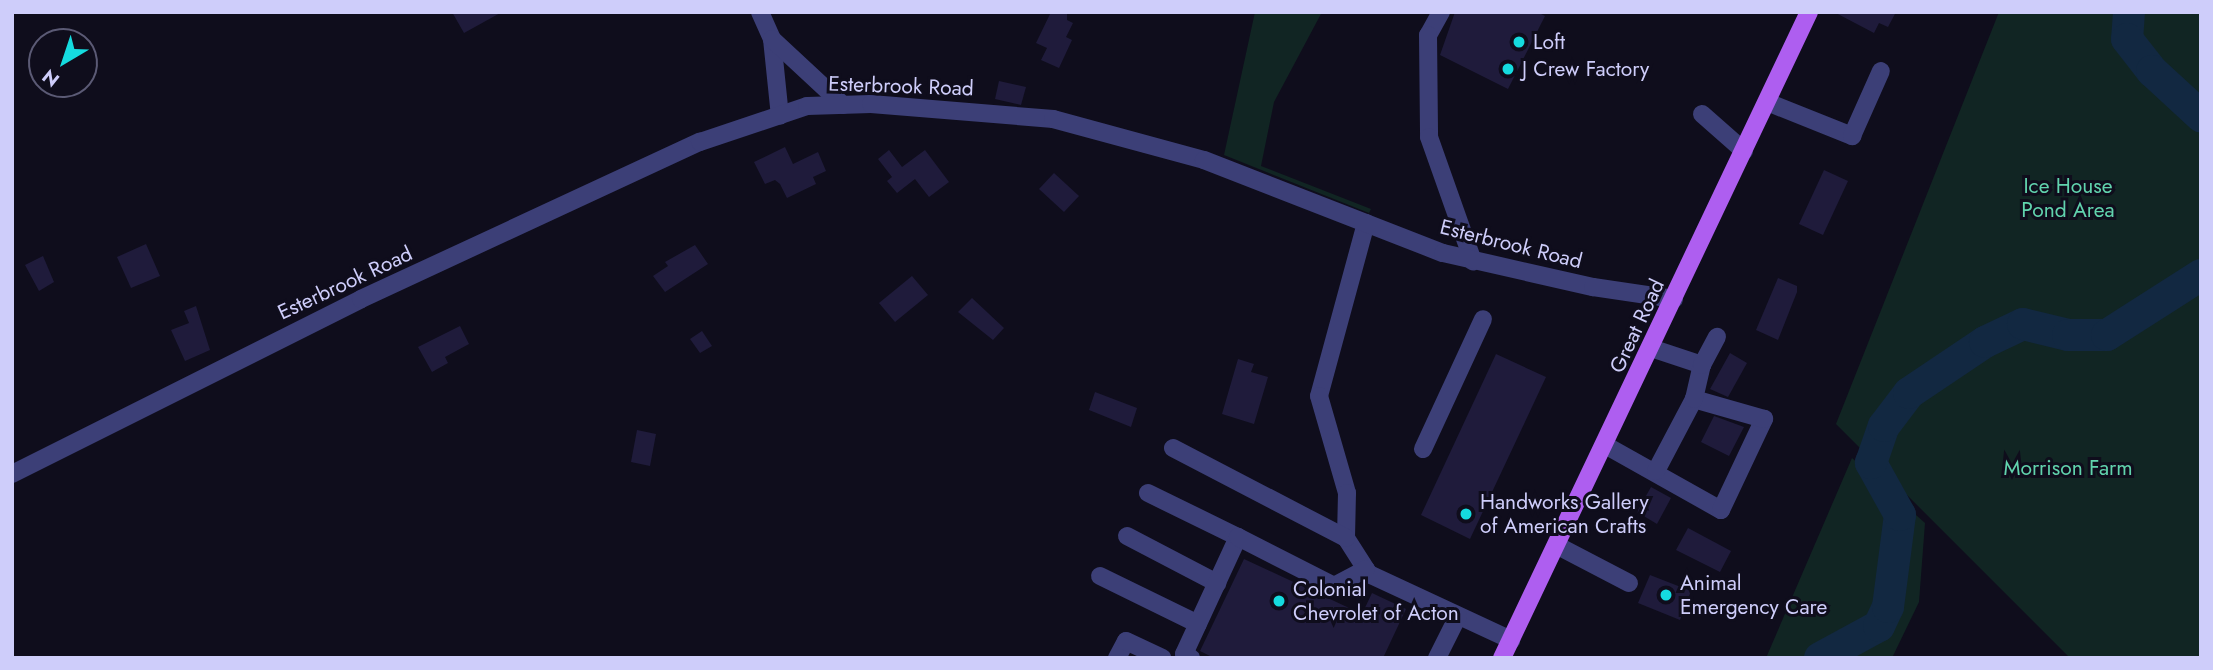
<!DOCTYPE html>
<style>
body{margin:0}
#map{position:relative;width:2213px;height:670px;overflow:hidden;background:#0f0d1c;font-family:Jost,sans-serif}
div>[style]{position:absolute}
[style*='--x']{left:calc(var(--x)*1px);top:calc(var(--y)*1px);width:calc(var(--w)*1px);rotate:calc(var(--a)*1deg)}
.green>*{inset:0;background:#112523}
.river>*{height:32px;margin:-16px;padding:0 16px;transform-origin:16px;border-radius:16px;background:#122841}
.building>*{inset:0;background:#1f1b3b}
.minor>*{height:18px;margin:-9px;padding:0 9px;transform-origin:9px;border-radius:9px;background:#3c3f77}
.major>*{height:18px;margin:-9px;padding:0 9px;transform-origin:9px;border-radius:9px;background:#ae5ef0}
.dots>*{width:19px;height:19px;translate:-50% -50%;box-sizing:border-box;border:4px solid #0f0d1c;border-radius:50%}
span{translate:-50% -50%;white-space:nowrap;text-align:center;line-height:1.15;-webkit-text-stroke:6px #0f0d1c;paint-order:stroke}
.poi-label{font-size:21px;color:#cecdfa}
.left{translate:0 -50%;text-align:left}
.street-label{font-size:21px;color:#cecdfa}
.park-label{font-size:21px;color:#61d3ad}
.frame{position:absolute;inset:0;border:14px solid #cecdfa;pointer-events:none}
.north{position:absolute;left:28px;top:28px;width:70px;height:70px;box-sizing:border-box;background:#0f0d1c;border:2px solid #5b5a75;border-radius:50%;rotate:219deg;font-size:19px;font-weight:700;line-height:28px;text-align:center;color:#cecdfa}
.north::after{content:'';display:block;margin:auto;width:24px;height:32px;background:#15dbdf;clip-path:polygon(50% 0,100% 100%,50% 72%,0 100%)}
</style>
<div id="map">
<div class="green">
<div style="clip-path:polygon(1255px 12px,1322px 12px,1274px 102px,1261px 166px,1371px 209px,1369px 213px,1224px 155px)"></div>
<div style="clip-path:polygon(1999px 12px,2201px 12px,2201px 658px,2070px 658px,1836px 424px)"></div>
<div style="clip-path:polygon(1852px 458px,1925px 523px,1919px 602px,1892px 658px,1766px 658px)"></div>
</div>
<div class="river">
<div style="--x:2129;--y:12;--w:27;--a:94"></div>
<div style="--x:2127;--y:39;--w:41;--a:52"></div>
<div style="--x:2152;--y:71;--w:67;--a:42.6"></div>
<div style="--x:1820;--y:658;--w:67;--a:-28.5"></div>
<div style="--x:1879;--y:626;--w:21;--a:-65"></div>
<div style="--x:1888;--y:607;--w:93;--a:-82.6"></div>
<div style="--x:1900;--y:515;--w:60;--a:-119.1"></div>
<div style="--x:1871;--y:463;--w:39;--a:-71"></div>
<div style="--x:1884;--y:426;--w:41;--a:-52.9"></div>
<div style="--x:1909;--y:393;--w:92;--a:-33.9"></div>
<div style="--x:1985;--y:342;--w:42;--a:-25.3"></div>
<div style="--x:2023;--y:324;--w:46;--a:13.7"></div>
<div style="--x:2068;--y:335;--w:39;--a:0"></div>
<div style="--x:2107;--y:335;--w:112;--a:-32.6"></div>
</div>
<div class="building">
<div style="clip-path:polygon(452px 12px,502px 12px,464px 33px)"></div>
<div style="clip-path:polygon(1051px 12px,1067px 12px,1067px 20px,1073px 23px,1066px 37px,1072px 40px,1059px 68px,1041px 60px,1047px 48px,1036px 43px)"></div>
<div style="clip-path:polygon(1455px 12px,1537px 12px,1545px 16px,1508px 89px,1440px 55px)"></div>
<div style="clip-path:polygon(1834px 12px,1896px 12px,1888px 27px,1879px 23px,1874px 33px)"></div>
<div style="clip-path:polygon(999px 81px,1026px 87px,1021px 105px,995px 99px)"></div>
<div style="clip-path:polygon(785px 147px,793px 164px,818px 152px,826px 171px,813px 177px,816px 184px,787px 198px,780px 184px,775px 180px,765px 184px,754px 162px)"></div>
<div style="clip-path:polygon(889px 150px,902px 167px,925px 150px,949px 182px,929px 197px,915px 179px,897px 193px,887px 181px,892px 177px,878px 159px)"></div>
<div style="clip-path:polygon(1824px 170px,1848px 181px,1823px 235px,1799px 224px)"></div>
<div style="clip-path:polygon(1054px 173px,1079px 196px,1064px 212px,1039px 189px)"></div>
<div style="clip-path:polygon(146px 244px,160px 276px,131px 288px,117px 257px)"></div>
<div style="clip-path:polygon(695px 245px,708px 264px,665px 292px,653px 276px,668px 266px,665px 262px)"></div>
<div style="clip-path:polygon(43px 256px,54px 282px,39px 291px,25px 265px)"></div>
<div style="clip-path:polygon(912px 276px,928px 295px,895px 322px,879px 303px)"></div>
<div style="clip-path:polygon(1778px 278px,1797px 286px,1797px 292px,1778px 340px,1756px 330px)"></div>
<div style="clip-path:polygon(972px 298px,1004px 328px,993px 340px,958px 312px)"></div>
<div style="clip-path:polygon(196px 306px,210px 350px,185px 361px,171px 330px,189px 323px,184px 311px)"></div>
<div style="clip-path:polygon(460px 326px,469px 344px,445px 357px,448px 363px,432px 372px,418px 347px)"></div>
<div style="clip-path:polygon(702px 331px,712px 346px,700px 353px,690px 339px)"></div>
<div style="clip-path:polygon(1730px 353px,1747px 363px,1728px 397px,1710px 389px)"></div>
<div style="clip-path:polygon(1496px 354px,1546px 377px,1470px 539px,1421px 515px)"></div>
<div style="clip-path:polygon(1238px 359px,1254px 364px,1251px 372px,1268px 377px,1254px 424px,1222px 414px)"></div>
<div style="clip-path:polygon(1095px 392px,1137px 408px,1131px 427px,1089px 410px)"></div>
<div style="clip-path:polygon(1714px 416px,1744px 427px,1729px 456px,1701px 442px)"></div>
<div style="clip-path:polygon(637px 430px,656px 434px,650px 466px,631px 462px)"></div>
<div style="clip-path:polygon(1651px 487px,1671px 498px,1657px 524px,1637px 512px)"></div>
<div style="clip-path:polygon(1688px 528px,1731px 551px,1720px 572px,1676px 550px)"></div>
<div style="clip-path:polygon(1244px 559px,1362px 614px,1372px 593px,1406px 609px,1383px 658px,1214px 658px,1200px 651px)"></div>
<div style="clip-path:polygon(1650px 575px,1691px 591px,1680px 620px,1638px 603px)"></div>
</div>
<div class="minor">
<div style="--x:760;--y:12;--w:30;--a:66"></div>
<div style="--x:772;--y:39;--w:77;--a:84.1"></div>
<div style="--x:1441;--y:12;--w:26;--a:119"></div>
<div style="--x:1428;--y:35;--w:102;--a:89.4"></div>
<div style="--x:1429;--y:137;--w:132;--a:70.5"></div>
<div style="--x:772;--y:39;--w:97;--a:42.9"></div>
<div style="--x:1767;--y:102;--w:92;--a:21.8"></div>
<div style="--x:1852;--y:136;--w:71;--a:-66"></div>
<div style="--x:1702;--y:114;--w:56;--a:41.4"></div>
<div style="--x:1366;--y:223;--w:179;--a:105.2"></div>
<div style="--x:1319;--y:396;--w:101;--a:73.9"></div>
<div style="--x:1347;--y:493;--w:45;--a:91.3"></div>
<div style="--x:1346;--y:538;--w:43;--a:57.4"></div>
<div style="--x:1369;--y:574;--w:157;--a:24.9"></div>
<div style="--x:1651;--y:348;--w:54;--a:18.4"></div>
<div style="--x:1605;--y:445;--w:133;--a:29.3"></div>
<div style="--x:1721;--y:510;--w:101;--a:-64.7"></div>
<div style="--x:1764;--y:419;--w:73;--a:-164.1"></div>
<div style="--x:1173;--y:448;--w:195;--a:27.5"></div>
<div style="--x:1423;--y:449;--w:143;--a:-65.2"></div>
<div style="--x:1656;--y:471;--w:81;--a:-62.2"></div>
<div style="--x:1694;--y:399;--w:35;--a:-77"></div>
<div style="--x:1702;--y:365;--w:32;--a:-62"></div>
<div style="--x:12;--y:474;--w:390;--a:-26.6"></div>
<div style="--x:361;--y:299;--w:374;--a:-24.9"></div>
<div style="--x:700;--y:142;--w:113;--a:-18.6"></div>
<div style="--x:807;--y:106;--w:64;--a:-1.8"></div>
<div style="--x:871;--y:104;--w:183;--a:4.7"></div>
<div style="--x:1053;--y:119;--w:156;--a:15.2"></div>
<div style="--x:1204;--y:160;--w:256;--a:21.3"></div>
<div style="--x:1443;--y:253;--w:154;--a:12.8"></div>
<div style="--x:1593;--y:287;--w:82;--a:8.4"></div>
<div style="--x:1148;--y:493;--w:100;--a:26.1"></div>
<div style="--x:1127;--y:536;--w:102;--a:27.6"></div>
<div style="--x:1558;--y:546;--w:80;--a:27.5"></div>
<div style="--x:1100;--y:576;--w:109;--a:26.1"></div>
<div style="--x:1117;--y:658;--w:19;--a:-62"></div>
<div style="--x:1126;--y:641;--w:40;--a:25"></div>
<div style="--x:1191;--y:658;--w:8;--a:-150"></div>
<div style="--x:1184;--y:654;--w:129;--a:-65.2"></div>
<div style="--x:1238;--y:537;--w:108;--a:27"></div>
<div style="--x:1334;--y:586;--w:36;--a:-28"></div>
<div style="--x:1437;--y:658;--w:47;--a:-63.4"></div>
</div>
<div class="major">
<div style="--x:1502;--y:658;--w:715;--a:-64.58"></div>
</div>
<div class="dots">
<div style="left:1519px;top:42px;background:#15dbdf"></div>
<div style="left:1508px;top:69px;background:#15dbdf"></div>
<div style="left:1466px;top:514px;background:#15dbdf"></div>
<div style="left:1666px;top:595px;background:#15dbdf"></div>
<div style="left:1279px;top:601px;background:#15dbdf"></div>
</div>
<div class="poi-label">
<span class="left" style="left:1533px;top:42px">Loft</span>
<span class="left" style="left:1522px;top:69px">J Crew Factory</span>
<span class="left" style="left:1480px;top:514px">Handworks Gallery<br>of American Crafts</span>
<span class="left" style="left:1680px;top:595px">Animal<br>Emergency Care</span>
<span class="left" style="left:1293px;top:601px">Colonial<br>Chevrolet of Acton</span>
</div>
<div class="street-label">
<span style="left:901px;top:86px;rotate:2deg">Esterbrook Road</span>
<span style="left:1511px;top:244px;rotate:14deg">Esterbrook Road</span>
<span style="left:345px;top:283px;rotate:-25deg">Esterbrook Road</span>
<span style="left:1637px;top:326px;rotate:-65deg">Great Road</span>
</div>
<div class="park-label">
<span style="left:2068px;top:198px">Ice House<br>Pond Area</span>
<span style="left:2068px;top:468px">Morrison Farm</span>
</div>
<div class="frame"></div>
<div class="north">N</div>
</div>
